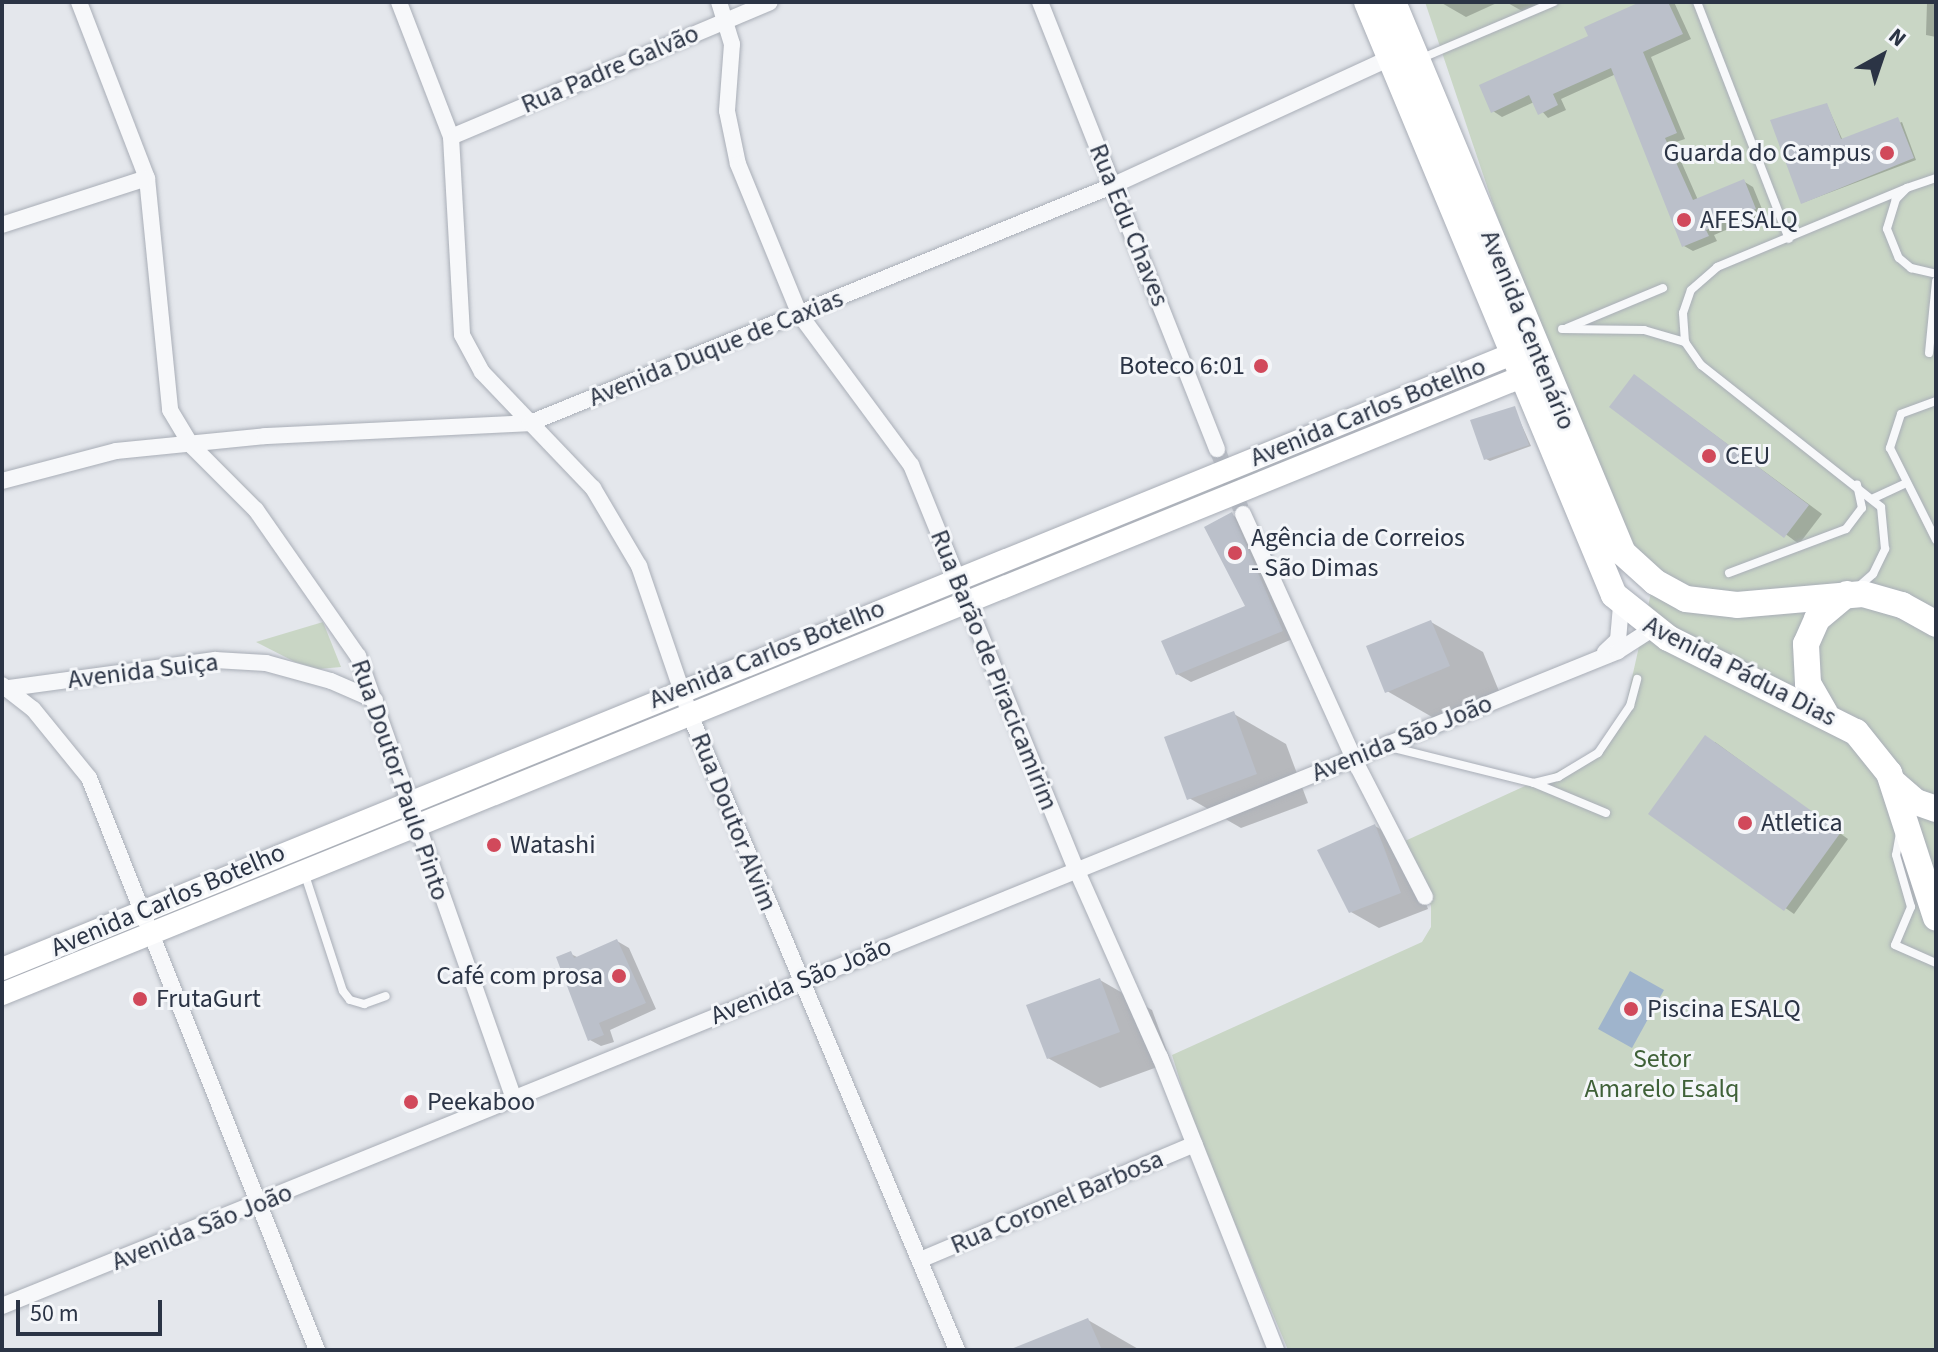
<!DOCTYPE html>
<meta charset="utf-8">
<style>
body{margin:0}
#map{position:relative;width:1938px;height:1352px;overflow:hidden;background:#e4e7ec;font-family:"Source Sans 3",sans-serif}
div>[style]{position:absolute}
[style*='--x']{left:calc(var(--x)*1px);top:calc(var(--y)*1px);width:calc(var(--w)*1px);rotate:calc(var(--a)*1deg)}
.green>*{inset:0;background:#c9d6c5}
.water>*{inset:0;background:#9fb4cc}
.shadow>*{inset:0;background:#0003}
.building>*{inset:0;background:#bbc0ca}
.minor-tunnel>*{height:16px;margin-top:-8px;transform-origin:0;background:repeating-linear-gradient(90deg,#bfc3cb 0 16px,transparent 0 24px)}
.roads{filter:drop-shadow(0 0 2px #a9aeb7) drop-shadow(0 0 2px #a9aeb7)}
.service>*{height:8px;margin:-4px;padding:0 4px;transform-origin:4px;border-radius:4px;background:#f7f8fa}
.minor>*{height:16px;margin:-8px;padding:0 8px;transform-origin:8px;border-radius:8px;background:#f7f8fa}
.secondary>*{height:22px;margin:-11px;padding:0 11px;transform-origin:11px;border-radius:11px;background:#fff}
.trunk>*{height:26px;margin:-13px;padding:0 13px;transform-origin:13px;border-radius:13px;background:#fff}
.dots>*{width:22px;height:22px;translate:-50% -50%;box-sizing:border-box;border:4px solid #f4f6f9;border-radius:50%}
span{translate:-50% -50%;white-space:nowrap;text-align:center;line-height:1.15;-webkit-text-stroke:6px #f4f6f9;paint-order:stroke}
.street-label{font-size:26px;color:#2b3445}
.poi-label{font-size:26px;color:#2b3445}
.right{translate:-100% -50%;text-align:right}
.left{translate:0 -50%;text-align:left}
.park-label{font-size:26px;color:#3f6138}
.frame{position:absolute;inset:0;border:4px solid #2b3445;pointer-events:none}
.north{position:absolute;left:1842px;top:16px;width:80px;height:80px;-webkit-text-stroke:6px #f4f6f9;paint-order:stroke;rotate:40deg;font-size:22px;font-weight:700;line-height:32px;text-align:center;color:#2b3445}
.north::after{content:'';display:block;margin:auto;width:28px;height:36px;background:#2b3445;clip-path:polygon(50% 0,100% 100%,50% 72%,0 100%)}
.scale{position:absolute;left:16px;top:1300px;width:146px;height:36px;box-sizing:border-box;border:4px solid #2b3445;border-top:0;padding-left:10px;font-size:24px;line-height:28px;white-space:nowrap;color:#2b3445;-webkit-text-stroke:6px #f4f6f9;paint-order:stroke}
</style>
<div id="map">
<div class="green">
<div style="clip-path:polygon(1425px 2px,1936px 2px,1936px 1350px,1288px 1350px,1195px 1129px,1172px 1055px,1422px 942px,1431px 927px,1431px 906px,1405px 841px,1595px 754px,1625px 709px,1653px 584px,1640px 572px,1531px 317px)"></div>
<div style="clip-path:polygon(323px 622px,341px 667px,319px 669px,295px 662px,256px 642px)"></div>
</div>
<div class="water">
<div style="clip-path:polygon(1630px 971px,1664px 990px,1632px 1048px,1598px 1029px)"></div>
</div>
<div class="shadow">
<div style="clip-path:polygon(1440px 2px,1499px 2px,1466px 17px)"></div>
<div style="clip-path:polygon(1506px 2px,1543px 2px,1522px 11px)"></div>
<div style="clip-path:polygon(1645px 2px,1674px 2px,1691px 39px,1651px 57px,1685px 139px,1673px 143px,1698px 200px,1743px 181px,1753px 187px,1764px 214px,1714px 235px,1717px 241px,1693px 251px,1684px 246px,1616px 74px,1561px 99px,1566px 110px,1548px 118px,1534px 102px,1502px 117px,1493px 111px)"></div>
<div style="clip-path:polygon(1927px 2px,1936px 2px,1936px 37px,1926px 35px)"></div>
<div style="clip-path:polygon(1827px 105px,1843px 141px,1902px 122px,1916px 160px,1802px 203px)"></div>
<div style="clip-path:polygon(1635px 376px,1822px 514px,1799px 544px,1612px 407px)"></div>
<div style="clip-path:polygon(1514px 408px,1531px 446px,1490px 461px,1486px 459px)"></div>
<div style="clip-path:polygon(1232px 515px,1246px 522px,1295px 638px,1191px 682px,1177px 674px,1248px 607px)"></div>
<div style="clip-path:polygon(1431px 622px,1483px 652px,1501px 696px,1439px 721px,1387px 691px)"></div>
<div style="clip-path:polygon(1234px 714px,1286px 744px,1308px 803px,1241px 828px,1189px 798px)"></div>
<div style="clip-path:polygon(1715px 742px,1848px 839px,1794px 914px,1651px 813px)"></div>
<div style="clip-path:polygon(1375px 826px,1403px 842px,1428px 909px,1379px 928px,1351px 912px)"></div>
<div style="clip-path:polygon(617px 941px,629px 948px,656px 1009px,610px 1030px,614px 1042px,601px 1046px,590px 1040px,571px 954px,579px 958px)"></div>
<div style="clip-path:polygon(1100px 980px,1152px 1010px,1171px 1062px,1100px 1088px,1048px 1058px)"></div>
<div style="clip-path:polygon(1088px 1320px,1140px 1350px,1015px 1350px)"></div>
</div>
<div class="building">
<div style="clip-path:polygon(1640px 2px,1668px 2px,1683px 34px,1643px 52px,1677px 133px,1665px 138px,1693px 200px,1744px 179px,1756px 209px,1706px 230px,1709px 236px,1682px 247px,1611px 68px,1553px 94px,1558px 105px,1538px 115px,1529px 95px,1491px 113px,1479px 85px,1588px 36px,1584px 27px)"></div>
<div style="clip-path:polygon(1827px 103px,1841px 139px,1898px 117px,1914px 158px,1801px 204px,1770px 120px)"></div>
<div style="clip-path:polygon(1634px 374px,1809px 505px,1784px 538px,1609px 407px)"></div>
<div style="clip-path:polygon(1515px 406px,1529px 445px,1484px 460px,1470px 420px)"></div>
<div style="clip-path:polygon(1232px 512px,1283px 631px,1176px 675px,1161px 641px,1245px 606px,1204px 527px)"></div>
<div style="clip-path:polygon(1431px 620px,1450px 666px,1385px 693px,1366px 646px)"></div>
<div style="clip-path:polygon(1234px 711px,1257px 774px,1187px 800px,1164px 737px)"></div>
<div style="clip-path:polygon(1705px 735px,1841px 832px,1784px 911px,1648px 814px)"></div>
<div style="clip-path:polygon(1375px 824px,1401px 893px,1349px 913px,1317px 850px)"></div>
<div style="clip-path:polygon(617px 939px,646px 1003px,599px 1023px,604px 1035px,588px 1041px,556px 957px,571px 951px,574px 958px)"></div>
<div style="clip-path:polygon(1100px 978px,1120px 1032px,1047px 1059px,1026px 1005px)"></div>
<div style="clip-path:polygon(1088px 1318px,1102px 1350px,1011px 1350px,1011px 1349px)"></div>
</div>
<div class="minor-tunnel">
<div style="--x:1217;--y:449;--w:70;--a:68.2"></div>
</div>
<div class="roads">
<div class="service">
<div style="--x:1697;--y:2;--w:254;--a:68.8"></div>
<div style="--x:1422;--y:58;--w:143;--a:-23"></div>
<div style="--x:1936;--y:178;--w:31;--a:161"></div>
<div style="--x:1907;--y:188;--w:16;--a:135"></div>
<div style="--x:1896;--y:199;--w:31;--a:107"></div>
<div style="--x:1887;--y:229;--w:31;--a:68"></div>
<div style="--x:1899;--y:258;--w:16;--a:40"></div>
<div style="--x:1911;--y:268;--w:26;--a:13"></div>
<div style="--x:1567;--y:328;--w:104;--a:-22.6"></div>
<div style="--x:1562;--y:329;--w:82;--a:0.7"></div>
<div style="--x:1644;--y:330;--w:43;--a:16.3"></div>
<div style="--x:1929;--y:353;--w:72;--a:-84.4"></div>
<div style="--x:1936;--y:401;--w:37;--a:160"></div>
<div style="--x:1901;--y:414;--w:36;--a:108"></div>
<div style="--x:1890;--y:448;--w:103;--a:63.4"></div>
<div style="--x:1874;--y:498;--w:33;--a:-25"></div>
<div style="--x:1729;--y:573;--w:125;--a:-20.6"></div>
<div style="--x:1846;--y:529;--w:26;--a:-53"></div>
<div style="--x:1862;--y:508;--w:24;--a:-102"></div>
<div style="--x:1858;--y:587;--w:20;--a:-41"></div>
<div style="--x:1873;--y:574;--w:28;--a:-64"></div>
<div style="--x:1885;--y:549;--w:42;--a:-95.4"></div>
<div style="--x:1881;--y:507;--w:229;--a:-141.7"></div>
<div style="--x:1701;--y:365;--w:28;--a:-125"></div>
<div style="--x:1685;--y:342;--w:29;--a:-94"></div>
<div style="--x:1683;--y:313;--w:24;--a:-71"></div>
<div style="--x:1691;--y:290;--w:35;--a:-41"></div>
<div style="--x:1717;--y:267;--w:206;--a:-22.6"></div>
<div style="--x:1390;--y:747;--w:148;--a:14"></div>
<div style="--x:1534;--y:783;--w:25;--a:-14"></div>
<div style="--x:1558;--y:777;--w:47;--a:-31"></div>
<div style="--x:1598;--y:753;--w:57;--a:-55.8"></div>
<div style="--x:1630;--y:706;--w:28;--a:-75"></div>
<div style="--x:1534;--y:783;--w:78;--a:22.6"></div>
<div style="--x:1900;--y:833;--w:22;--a:100"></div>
<div style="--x:1896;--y:855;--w:54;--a:73.9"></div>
<div style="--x:1911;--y:907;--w:41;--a:112.8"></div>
<div style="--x:1895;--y:945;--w:45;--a:23.7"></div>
<div style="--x:304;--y:872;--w:125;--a:71.9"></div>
<div style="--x:343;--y:991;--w:11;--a:52"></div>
<div style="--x:350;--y:1000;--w:15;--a:16"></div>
<div style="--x:364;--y:1004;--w:23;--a:-20"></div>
</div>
<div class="minor">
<div style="--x:79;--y:2;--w:189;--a:68.9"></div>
<div style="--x:147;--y:178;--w:233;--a:84.3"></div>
<div style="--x:170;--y:410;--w:41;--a:59"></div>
<div style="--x:191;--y:445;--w:92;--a:45"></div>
<div style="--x:256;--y:510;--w:178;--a:55.1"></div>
<div style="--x:358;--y:656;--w:466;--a:70.6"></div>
<div style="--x:399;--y:2;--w:145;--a:68.9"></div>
<div style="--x:451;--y:137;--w:198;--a:86.8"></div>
<div style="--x:462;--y:335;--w:42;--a:61.6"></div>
<div style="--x:482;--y:372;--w:161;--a:46.3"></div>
<div style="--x:593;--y:488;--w:91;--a:59.5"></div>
<div style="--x:639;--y:566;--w:157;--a:71.1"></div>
<div style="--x:690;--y:715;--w:689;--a:67.19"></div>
<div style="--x:719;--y:2;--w:44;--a:72.8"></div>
<div style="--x:732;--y:44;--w:67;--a:94.3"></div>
<div style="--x:727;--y:111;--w:54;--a:78.3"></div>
<div style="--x:738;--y:164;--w:163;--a:67.7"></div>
<div style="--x:800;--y:315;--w:187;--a:53.5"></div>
<div style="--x:911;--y:465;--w:439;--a:67.8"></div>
<div style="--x:1077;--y:871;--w:204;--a:66"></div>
<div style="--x:1160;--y:1057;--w:315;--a:68.4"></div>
<div style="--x:1040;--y:2;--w:481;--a:68.4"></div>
<div style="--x:451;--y:137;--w:346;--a:-22.9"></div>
<div style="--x:2;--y:225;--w:152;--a:-18"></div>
<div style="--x:2;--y:481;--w:118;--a:-14.7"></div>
<div style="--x:116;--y:451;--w:150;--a:-5.7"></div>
<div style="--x:265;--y:436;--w:265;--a:-2.8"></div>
<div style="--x:530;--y:423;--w:631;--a:-22.17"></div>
<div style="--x:1114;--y:185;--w:304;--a:-24.7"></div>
<div style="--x:1243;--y:514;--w:278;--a:65.6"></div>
<div style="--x:1358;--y:767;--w:146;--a:62.7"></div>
<div style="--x:1605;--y:652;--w:18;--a:-43"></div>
<div style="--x:1618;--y:640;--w:36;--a:-85"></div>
<div style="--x:2;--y:685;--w:39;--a:38"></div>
<div style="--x:33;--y:709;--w:89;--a:50.9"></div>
<div style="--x:89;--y:778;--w:616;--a:68.27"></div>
<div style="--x:2;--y:689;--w:215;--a:-7.8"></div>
<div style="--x:215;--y:660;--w:51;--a:3.4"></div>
<div style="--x:266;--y:663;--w:67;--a:15.5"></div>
<div style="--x:331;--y:681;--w:48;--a:23.4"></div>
<div style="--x:920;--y:1260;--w:298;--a:-22.9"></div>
<div style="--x:2;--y:1306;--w:1744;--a:-22.06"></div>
<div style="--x:1618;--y:651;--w:40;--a:-32.9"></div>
</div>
<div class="secondary">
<div style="--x:2;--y:969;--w:1647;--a:-22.16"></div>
<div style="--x:2;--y:994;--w:1637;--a:-22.1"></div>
</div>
<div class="trunk">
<div style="--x:1367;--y:2;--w:642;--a:67.39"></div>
<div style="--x:1614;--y:595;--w:69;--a:38.5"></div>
<div style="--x:1668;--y:638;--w:210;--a:26.6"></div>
<div style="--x:1856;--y:732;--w:53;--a:51.2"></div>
<div style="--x:1889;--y:773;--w:152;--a:72"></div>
<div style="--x:1393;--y:2;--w:597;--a:67.34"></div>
<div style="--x:1623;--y:553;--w:43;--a:42.2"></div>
<div style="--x:1655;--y:582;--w:35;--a:29"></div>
<div style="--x:1686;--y:599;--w:51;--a:6.7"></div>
<div style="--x:1737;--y:605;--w:126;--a:-5"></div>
<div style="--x:1863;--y:594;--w:41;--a:15.8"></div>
<div style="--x:1902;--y:605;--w:39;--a:29"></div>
<div style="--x:1825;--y:713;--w:34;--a:-120"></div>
<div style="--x:1808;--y:683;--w:39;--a:-93"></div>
<div style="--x:1806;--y:644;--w:27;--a:-66"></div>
<div style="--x:1817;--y:619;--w:39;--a:-40"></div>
<div style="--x:1894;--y:783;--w:29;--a:41"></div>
<div style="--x:1916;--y:802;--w:21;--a:19"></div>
</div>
</div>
<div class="dots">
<div style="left:1887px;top:153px;background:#d1495b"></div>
<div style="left:1684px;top:220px;background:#d1495b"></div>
<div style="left:1261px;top:366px;background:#d1495b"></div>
<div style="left:1709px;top:456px;background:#d1495b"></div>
<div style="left:1235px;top:553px;background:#d1495b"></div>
<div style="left:1745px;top:823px;background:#d1495b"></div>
<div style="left:494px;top:845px;background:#d1495b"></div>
<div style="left:619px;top:976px;background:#d1495b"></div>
<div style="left:140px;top:999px;background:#d1495b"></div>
<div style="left:1631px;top:1009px;background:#d1495b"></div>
<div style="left:411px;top:1102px;background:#d1495b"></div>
</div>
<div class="street-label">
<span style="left:610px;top:69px;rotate:-23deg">Rua Padre Galvão</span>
<span style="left:1129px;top:225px;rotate:68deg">Rua Edu Chaves</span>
<span style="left:1528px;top:330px;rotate:68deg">Avenida Centenário</span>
<span style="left:716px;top:348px;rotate:-22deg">Avenida Duque de Caxias</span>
<span style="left:1368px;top:412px;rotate:-22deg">Avenida Carlos Botelho</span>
<span style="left:767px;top:654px;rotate:-22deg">Avenida Carlos Botelho</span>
<span style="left:994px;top:670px;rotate:68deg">Rua Barão de Piracicamirim</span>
<span style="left:143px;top:671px;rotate:-7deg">Avenida Suiça</span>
<span style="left:1740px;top:671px;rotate:27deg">Avenida Pádua Dias</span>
<span style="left:1402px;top:738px;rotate:-22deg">Avenida São João</span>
<span style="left:400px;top:780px;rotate:71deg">Rua Doutor Paulo Pinto</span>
<span style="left:734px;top:822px;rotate:68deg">Rua Doutor Alvim</span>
<span style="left:168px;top:900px;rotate:-23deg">Avenida Carlos Botelho</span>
<span style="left:801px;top:981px;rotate:-22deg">Avenida São João</span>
<span style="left:1057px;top:1202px;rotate:-23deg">Rua Coronel Barbosa</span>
<span style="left:202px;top:1227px;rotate:-22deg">Avenida São João</span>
</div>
<div class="poi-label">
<span class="right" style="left:1871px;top:153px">Guarda do Campus</span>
<span class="left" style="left:1700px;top:220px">AFESALQ</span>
<span class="right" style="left:1245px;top:366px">Boteco 6:01</span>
<span class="left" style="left:1725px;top:456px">CEU</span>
<span class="left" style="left:1251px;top:553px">Agência de Correios<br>- São Dimas</span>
<span class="left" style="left:1761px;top:823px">Atletica</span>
<span class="left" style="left:510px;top:845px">Watashi</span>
<span class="right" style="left:603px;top:976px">Café com prosa</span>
<span class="left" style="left:156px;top:999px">FrutaGurt</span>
<span class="left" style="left:1647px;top:1009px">Piscina ESALQ</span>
<span class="left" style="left:427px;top:1102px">Peekaboo</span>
</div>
<div class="park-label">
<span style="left:1662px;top:1074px">Setor<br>Amarelo Esalq</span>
</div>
<div class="frame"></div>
<div class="north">N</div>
<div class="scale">50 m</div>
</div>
